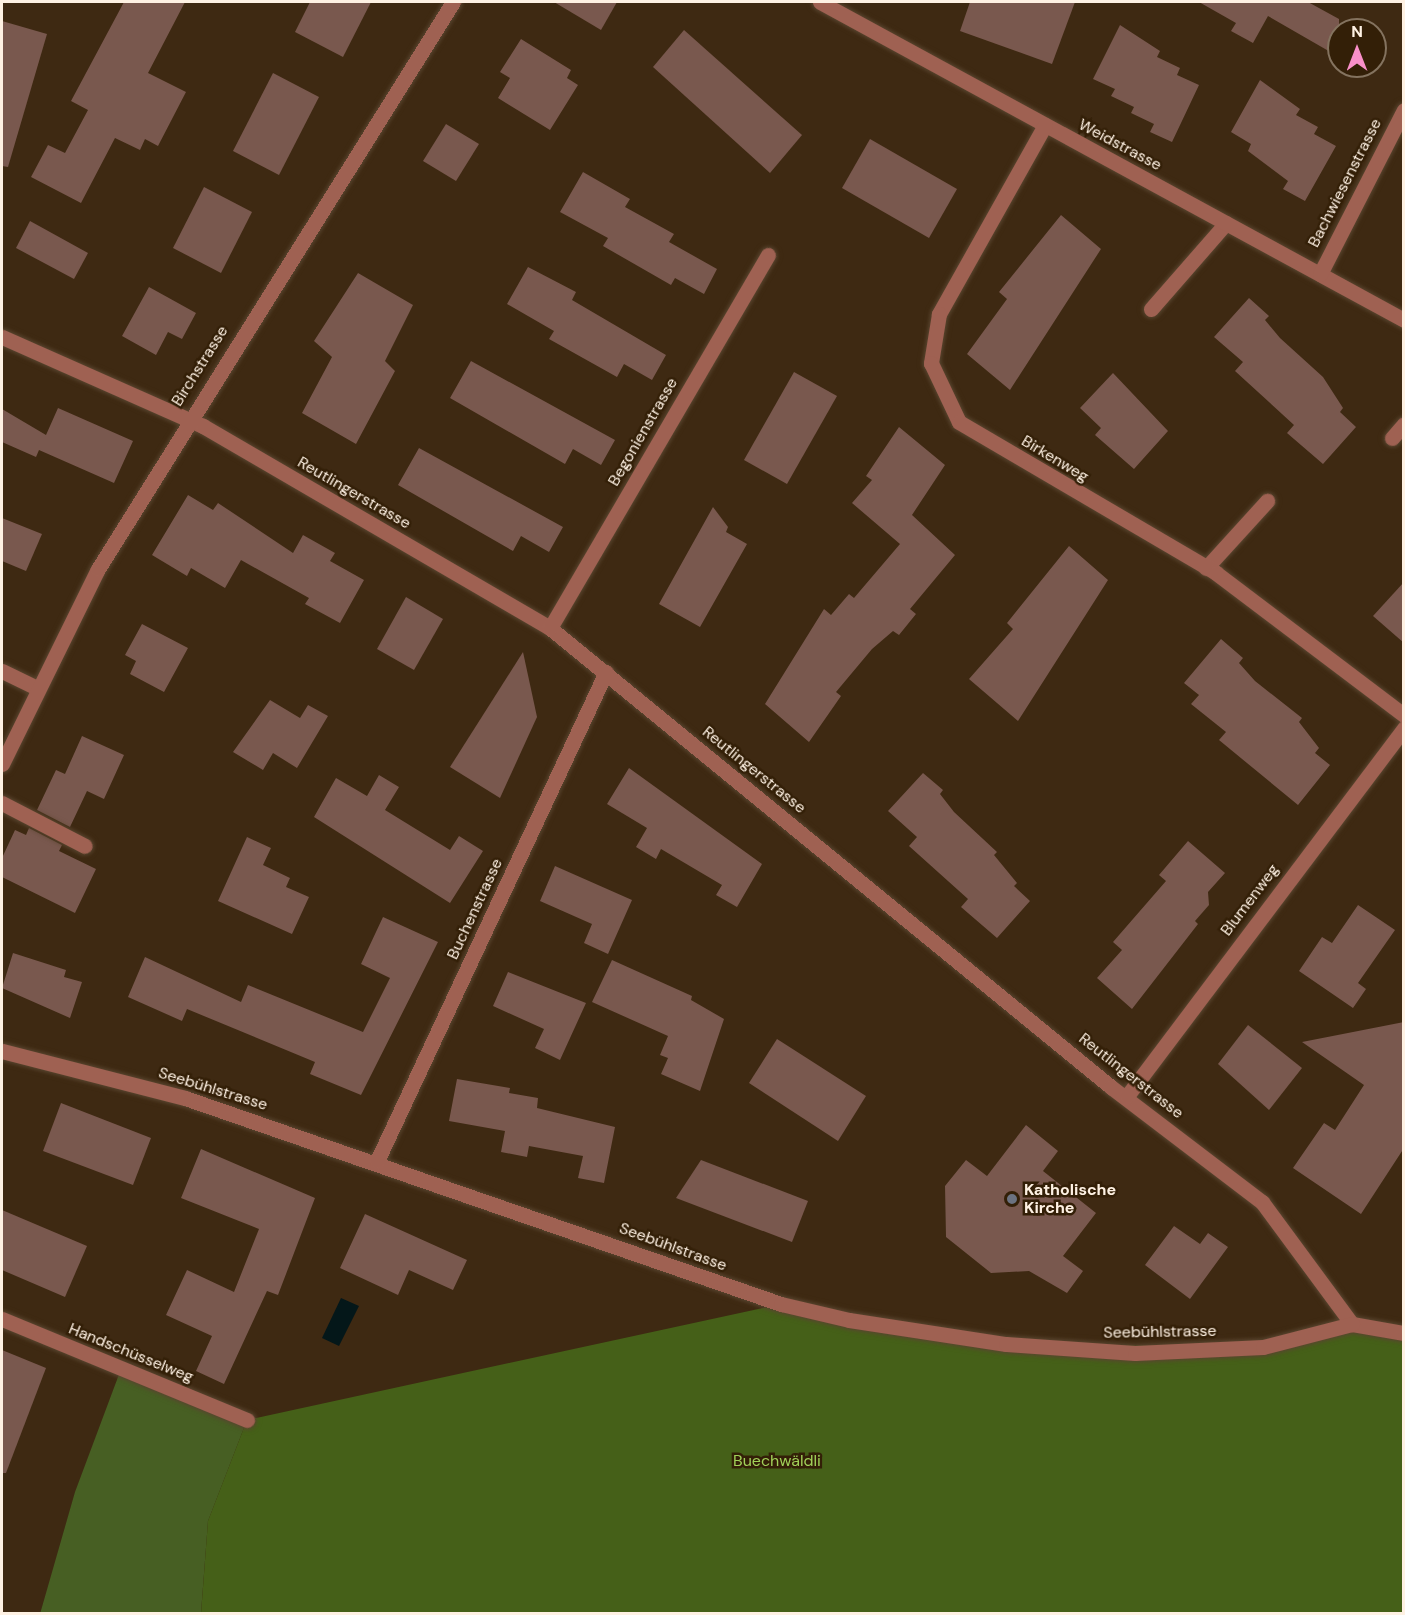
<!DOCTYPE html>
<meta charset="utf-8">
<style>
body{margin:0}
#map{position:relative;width:1405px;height:1615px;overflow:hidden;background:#3e2912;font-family:"DM Sans",sans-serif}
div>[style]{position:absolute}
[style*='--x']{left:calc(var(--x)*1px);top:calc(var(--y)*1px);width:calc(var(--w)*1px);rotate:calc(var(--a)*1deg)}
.green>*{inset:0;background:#475f23}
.forest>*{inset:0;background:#456018}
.water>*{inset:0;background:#041719}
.building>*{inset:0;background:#79584e}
.roads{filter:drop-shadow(0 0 2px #59452f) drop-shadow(0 0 2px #59452f)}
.lane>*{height:15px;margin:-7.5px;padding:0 7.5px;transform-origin:7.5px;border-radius:7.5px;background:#9f6152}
.street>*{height:15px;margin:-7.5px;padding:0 7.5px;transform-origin:7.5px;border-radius:7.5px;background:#9f6152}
.dots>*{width:16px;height:16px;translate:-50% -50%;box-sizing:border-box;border:3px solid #331f07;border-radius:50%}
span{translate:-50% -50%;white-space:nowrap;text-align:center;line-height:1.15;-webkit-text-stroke:5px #331f07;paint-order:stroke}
.street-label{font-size:16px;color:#fef1e3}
.poi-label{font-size:16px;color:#fef1e3;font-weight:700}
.left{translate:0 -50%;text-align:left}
.park-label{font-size:16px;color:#a1d159}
.frame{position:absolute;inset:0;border:3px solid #fef1e3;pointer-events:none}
.north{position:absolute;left:1327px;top:18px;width:60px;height:60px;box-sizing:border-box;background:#331f07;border:2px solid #84735f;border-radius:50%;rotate:0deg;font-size:16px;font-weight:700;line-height:24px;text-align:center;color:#fef1e3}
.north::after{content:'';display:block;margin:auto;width:21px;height:27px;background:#f98fc9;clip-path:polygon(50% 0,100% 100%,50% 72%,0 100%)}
</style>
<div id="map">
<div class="green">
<div style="clip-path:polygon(121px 1369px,247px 1420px,208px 1521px,201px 1613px,40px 1614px,75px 1492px)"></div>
</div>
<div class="forest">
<div style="clip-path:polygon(781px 1304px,1006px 1344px,1263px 1347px,1352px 1324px,1403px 1333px,1403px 1613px,201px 1614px,208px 1521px,247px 1420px)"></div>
</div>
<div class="water">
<div style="clip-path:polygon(341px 1298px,359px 1306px,339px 1346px,322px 1338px)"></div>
</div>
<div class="building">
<div style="clip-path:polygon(124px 2px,185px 2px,148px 73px,186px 92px,158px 146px,145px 139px,140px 150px,115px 138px,81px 203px,31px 177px,48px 145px,65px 153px,88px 110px,71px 101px)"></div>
<div style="clip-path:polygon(310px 2px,371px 2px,343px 57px,295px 32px)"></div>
<div style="clip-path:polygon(554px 2px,617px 2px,601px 30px)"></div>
<div style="clip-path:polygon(970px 2px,1075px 2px,1052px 64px,960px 31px)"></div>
<div style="clip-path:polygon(1199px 2px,1308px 2px,1339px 19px,1339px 57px,1268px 16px,1253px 43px,1231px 31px,1236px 23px)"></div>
<div style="clip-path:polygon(2px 21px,47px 34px,8px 167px,2px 166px)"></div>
<div style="clip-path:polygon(1120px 25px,1160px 51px,1157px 57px,1180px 68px,1177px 75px,1199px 85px,1172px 142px,1150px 132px,1154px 124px,1131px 113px,1134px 107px,1111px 96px,1115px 89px,1093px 79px)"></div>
<div style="clip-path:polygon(684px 30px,802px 135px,770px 173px,653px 67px)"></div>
<div style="clip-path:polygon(521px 39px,571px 70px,567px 78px,578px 85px,550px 130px,498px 98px,510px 78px,500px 72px)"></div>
<div style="clip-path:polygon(273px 73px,319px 97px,279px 175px,233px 151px)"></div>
<div style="clip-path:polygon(1260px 80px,1300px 109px,1296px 115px,1318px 127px,1314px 134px,1336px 146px,1305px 201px,1283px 189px,1288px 181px,1248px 151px,1251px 144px,1231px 132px)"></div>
<div style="clip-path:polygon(446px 124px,479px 144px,456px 181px,423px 161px)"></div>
<div style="clip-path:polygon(870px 139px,957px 189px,929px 238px,842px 188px)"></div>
<div style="clip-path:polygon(583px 172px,630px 199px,625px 207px,674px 234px,669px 242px,717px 269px,704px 294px,675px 278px,671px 285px,603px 246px,608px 238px,560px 212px)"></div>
<div style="clip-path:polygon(204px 187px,252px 212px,221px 273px,173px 248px)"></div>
<div style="clip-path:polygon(1061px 215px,1101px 249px,1010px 390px,967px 354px,1007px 299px,999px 292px)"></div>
<div style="clip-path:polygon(30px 221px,88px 253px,74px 279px,16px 248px)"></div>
<div style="clip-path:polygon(528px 267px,576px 292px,572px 300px,666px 355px,652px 380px,624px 364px,617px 377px,549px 339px,554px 331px,507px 304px)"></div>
<div style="clip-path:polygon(358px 273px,413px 305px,385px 361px,395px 371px,356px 444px,302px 413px,332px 357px,314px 341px)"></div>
<div style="clip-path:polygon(149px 287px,196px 313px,182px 339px,168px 332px,156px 355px,122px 336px)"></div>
<div style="clip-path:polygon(1249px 298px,1269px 316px,1265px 320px,1280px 338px,1323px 377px,1343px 408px,1340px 412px,1356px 427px,1323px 464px,1287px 433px,1294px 425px,1235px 371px,1243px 362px,1214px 337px)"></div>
<div style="clip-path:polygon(471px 361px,615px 440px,601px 465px,573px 449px,565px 464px,450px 398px)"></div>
<div style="clip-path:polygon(794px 372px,837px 396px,787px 484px,744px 460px)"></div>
<div style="clip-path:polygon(1113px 373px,1168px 431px,1134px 469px,1095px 435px,1101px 428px,1080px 408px)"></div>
<div style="clip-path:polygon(58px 408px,133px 441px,114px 483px,39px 450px,36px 457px,2px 442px,2px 409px,46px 435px)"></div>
<div style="clip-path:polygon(899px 427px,945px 465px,912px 515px,955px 555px,910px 609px,916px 614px,899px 635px,893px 631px,872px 649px,836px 692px,841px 696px,809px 742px,765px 704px,824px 609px,831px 615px,849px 594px,854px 598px,900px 544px,852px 503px,872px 480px,866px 476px)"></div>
<div style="clip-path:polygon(419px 448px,563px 527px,549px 552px,521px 536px,513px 551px,398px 485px)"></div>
<div style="clip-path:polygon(188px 495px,213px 510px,218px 503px,293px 553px,303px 535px,335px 553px,330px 561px,364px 580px,340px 623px,305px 604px,309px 598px,241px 560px,225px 588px,191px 568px,187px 576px,152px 555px)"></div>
<div style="clip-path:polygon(713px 507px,728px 527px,726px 532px,747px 544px,700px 627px,659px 604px)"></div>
<div style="clip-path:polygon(2px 518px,42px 534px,26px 571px,2px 561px)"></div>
<div style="clip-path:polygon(1069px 546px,1108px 580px,1018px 721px,969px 679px,1013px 629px,1007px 623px)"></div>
<div style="clip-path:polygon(1404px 582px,1404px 643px,1373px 616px)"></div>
<div style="clip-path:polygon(406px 597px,443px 619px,414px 670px,377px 649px)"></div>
<div style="clip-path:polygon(142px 624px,188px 648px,164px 692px,130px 674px,136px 661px,125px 655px)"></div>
<div style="clip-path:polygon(1221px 639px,1243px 658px,1239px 663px,1255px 681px,1302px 718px,1299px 722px,1319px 748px,1315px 753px,1330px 765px,1298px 805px,1219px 740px,1226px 732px,1191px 704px,1199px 695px,1184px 683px)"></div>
<div style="clip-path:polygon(523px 652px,537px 717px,500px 798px,450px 767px)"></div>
<div style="clip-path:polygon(270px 700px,300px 718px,308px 705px,328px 716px,297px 768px,273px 753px,263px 770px,233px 752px)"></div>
<div style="clip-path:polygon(82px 736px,124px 755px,104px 799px,87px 791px,70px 827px,37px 810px,56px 770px,65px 774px)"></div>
<div style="clip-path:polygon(629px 768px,762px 864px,737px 907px,716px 895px,722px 885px,661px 849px,656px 859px,636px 847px,647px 828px,607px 804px)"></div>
<div style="clip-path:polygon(923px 773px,943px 790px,940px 794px,954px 812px,997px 852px,994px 855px,1017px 883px,1014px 886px,1030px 901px,997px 938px,961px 907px,968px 899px,909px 846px,917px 837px,888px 811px)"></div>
<div style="clip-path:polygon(379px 775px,399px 787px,385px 810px,450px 850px,459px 836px,483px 851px,450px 903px,314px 817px,336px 778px,367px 796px)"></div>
<div style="clip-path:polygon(29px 828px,62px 845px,59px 851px,96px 869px,75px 913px,2px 877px,2px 858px,15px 830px,26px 835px)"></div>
<div style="clip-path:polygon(247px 837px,271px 848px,263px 865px,290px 878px,286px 887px,309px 897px,292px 934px,218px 901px)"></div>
<div style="clip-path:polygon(1188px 841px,1225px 873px,1208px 892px,1209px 905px,1195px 921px,1198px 924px,1132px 1009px,1097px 978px,1122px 950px,1113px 942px,1166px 881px,1159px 875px)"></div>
<div style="clip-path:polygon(555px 866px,632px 900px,608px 954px,584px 943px,592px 924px,540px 901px)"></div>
<div style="clip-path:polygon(1358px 905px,1395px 930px,1358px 983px,1366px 989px,1353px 1008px,1299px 971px,1322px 937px,1332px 943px)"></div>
<div style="clip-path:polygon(383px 917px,438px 942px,361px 1095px,310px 1074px,315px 1062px,187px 1009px,182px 1021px,128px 997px,145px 957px,241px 1002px,248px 985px,363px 1032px,390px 978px,361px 964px)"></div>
<div style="clip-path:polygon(13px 953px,66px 970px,64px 977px,82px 982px,70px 1018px,2px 988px)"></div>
<div style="clip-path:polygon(612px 960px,692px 996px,691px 1000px,724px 1019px,700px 1091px,661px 1074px,668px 1058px,660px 1055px,668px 1036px,592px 1002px)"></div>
<div style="clip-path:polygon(508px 972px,586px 1003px,560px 1060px,535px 1048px,544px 1029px,493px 1006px)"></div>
<div style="clip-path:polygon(1404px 1022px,1404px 1148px,1361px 1214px,1293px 1168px,1324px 1123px,1335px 1130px,1364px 1085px,1302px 1042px)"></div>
<div style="clip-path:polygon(1248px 1025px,1302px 1068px,1269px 1110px,1218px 1064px)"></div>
<div style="clip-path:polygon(777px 1039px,866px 1096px,838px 1141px,749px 1083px)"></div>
<div style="clip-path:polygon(457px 1079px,510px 1088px,509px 1093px,538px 1098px,537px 1108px,615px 1127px,604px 1183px,578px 1178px,583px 1156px,529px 1146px,527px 1157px,501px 1152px,505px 1131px,449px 1121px)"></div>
<div style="clip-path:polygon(61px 1103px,151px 1138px,133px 1185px,43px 1151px)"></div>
<div style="clip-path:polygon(1026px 1125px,1058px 1151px,1043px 1171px,1096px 1213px,1063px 1256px,1083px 1271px,1067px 1293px,1029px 1271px,991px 1273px,946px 1237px,945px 1186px,966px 1160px,987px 1176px)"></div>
<div style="clip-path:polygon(201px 1149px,315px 1198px,278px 1295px,267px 1291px,224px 1384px,196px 1371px,212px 1336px,166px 1315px,187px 1270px,234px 1292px,259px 1229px,181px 1198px)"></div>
<div style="clip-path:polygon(701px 1160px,808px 1201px,792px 1242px,676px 1198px)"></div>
<div style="clip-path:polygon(2px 1210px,87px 1246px,65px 1297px,2px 1270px)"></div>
<div style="clip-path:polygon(365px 1214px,467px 1260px,453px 1290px,409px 1270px,398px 1295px,340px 1268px)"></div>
<div style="clip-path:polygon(1174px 1226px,1200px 1244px,1208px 1233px,1228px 1247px,1190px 1299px,1145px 1265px)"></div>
<div style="clip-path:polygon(2px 1350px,46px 1368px,6px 1473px,2px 1473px)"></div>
</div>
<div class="roads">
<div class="lane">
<div style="--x:1151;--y:309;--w:114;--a:-48.9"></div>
<div style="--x:1392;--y:438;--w:18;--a:-49"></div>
<div style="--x:1206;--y:568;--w:91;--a:-47.7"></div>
<div style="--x:2;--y:803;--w:93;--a:27.4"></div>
</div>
<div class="street">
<div style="--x:820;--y:2;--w:665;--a:28.57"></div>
<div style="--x:1045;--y:125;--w:217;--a:119.3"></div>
<div style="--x:939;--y:314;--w:50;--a:99.3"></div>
<div style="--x:931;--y:363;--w:65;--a:64.6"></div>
<div style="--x:959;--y:422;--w:298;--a:30.4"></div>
<div style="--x:1216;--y:573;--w:236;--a:37.1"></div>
<div style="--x:1320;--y:274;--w:184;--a:-62.9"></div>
<div style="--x:2;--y:337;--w:220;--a:23.9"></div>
<div style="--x:203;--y:426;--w:402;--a:30.2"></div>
<div style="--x:550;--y:628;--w:725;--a:39.29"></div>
<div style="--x:1111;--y:1087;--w:190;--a:37.3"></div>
<div style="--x:1262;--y:1202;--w:152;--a:53.6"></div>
<div style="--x:1352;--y:1324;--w:53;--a:9.8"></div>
<div style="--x:550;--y:628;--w:432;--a:-59.7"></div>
<div style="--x:2;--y:671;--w:39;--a:26"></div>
<div style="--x:2;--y:764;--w:217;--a:-63.8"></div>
<div style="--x:98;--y:569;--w:669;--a:-57.95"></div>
<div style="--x:2;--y:1051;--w:189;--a:14.4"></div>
<div style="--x:185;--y:1098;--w:631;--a:19.07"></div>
<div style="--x:781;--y:1304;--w:70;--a:13.2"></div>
<div style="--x:849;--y:1320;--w:159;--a:8.7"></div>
<div style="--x:1006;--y:1344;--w:129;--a:4"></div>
<div style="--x:1135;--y:1353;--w:128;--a:-2.7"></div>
<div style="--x:1263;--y:1347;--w:92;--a:-14.5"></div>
<div style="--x:1127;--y:1096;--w:461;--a:-53"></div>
<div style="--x:377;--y:1161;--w:540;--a:-64.91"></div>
<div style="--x:2;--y:1319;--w:265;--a:22.4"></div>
</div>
</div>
<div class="dots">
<div style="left:1012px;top:1199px;background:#6b7280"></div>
</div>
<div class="street-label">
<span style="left:1120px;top:145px;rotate:28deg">Weidstrasse</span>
<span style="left:1345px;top:183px;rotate:-63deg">Bachwiesenstrasse</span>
<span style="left:200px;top:366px;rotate:-58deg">Birchstrasse</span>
<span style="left:643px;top:432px;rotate:-60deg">Begonienstrasse</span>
<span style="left:1055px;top:459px;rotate:31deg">Birkenweg</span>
<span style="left:354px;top:493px;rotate:30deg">Reutlingerstrasse</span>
<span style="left:754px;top:770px;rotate:39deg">Reutlingerstrasse</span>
<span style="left:1250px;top:900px;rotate:-53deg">Blumenweg</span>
<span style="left:475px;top:909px;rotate:-65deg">Buchenstrasse</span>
<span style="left:1131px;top:1076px;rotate:38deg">Reutlingerstrasse</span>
<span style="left:213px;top:1089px;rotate:17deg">Seebühlstrasse</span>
<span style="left:673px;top:1247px;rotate:20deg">Seebühlstrasse</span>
<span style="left:1160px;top:1332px;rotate:-1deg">Seebühlstrasse</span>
<span style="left:131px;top:1353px;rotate:22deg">Handschüsselweg</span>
</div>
<div class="poi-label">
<span class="left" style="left:1024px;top:1199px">Katholische<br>Kirche</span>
</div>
<div class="park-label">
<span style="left:777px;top:1461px">Buechwäldli</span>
</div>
<div class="frame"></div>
<div class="north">N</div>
</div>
